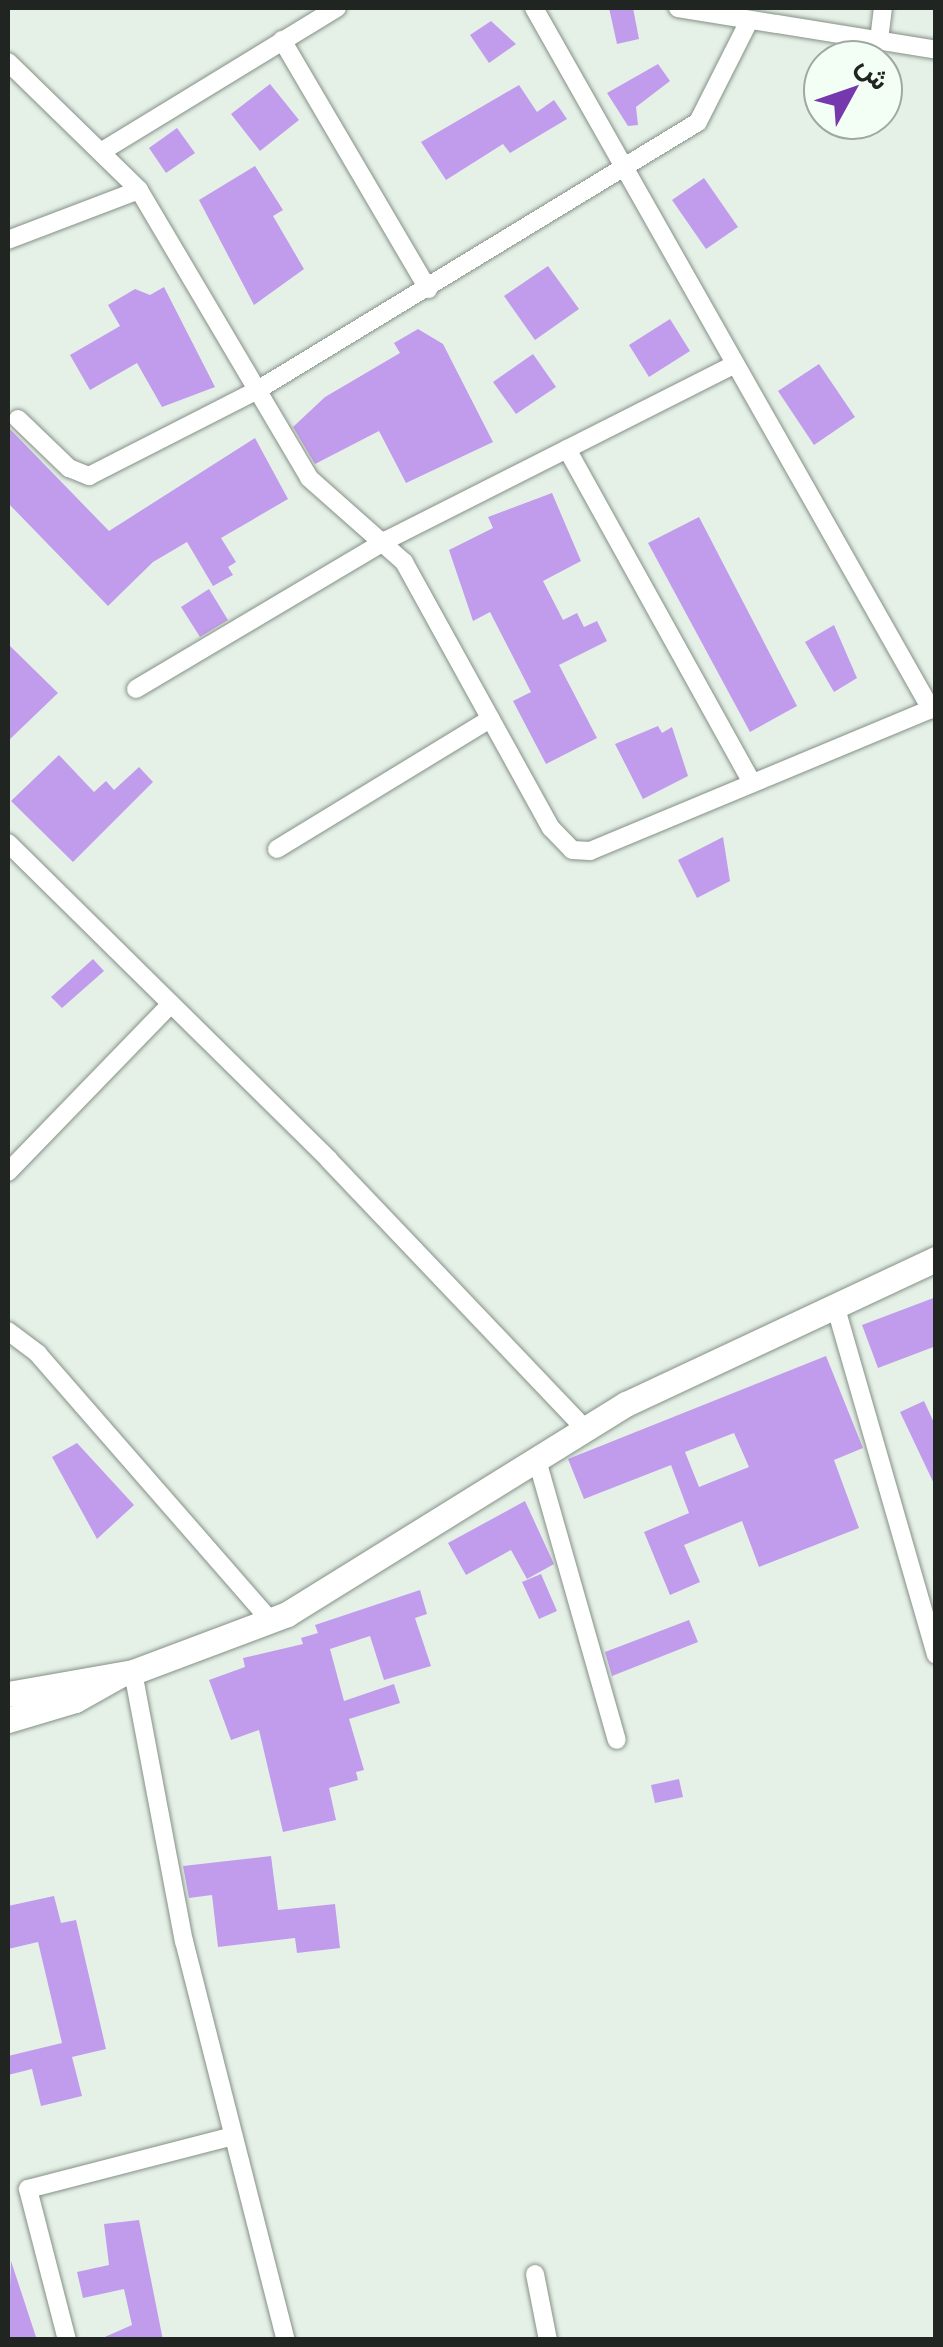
<!DOCTYPE html>
<meta charset="utf-8">
<style>
body{margin:0}
#map{position:relative;width:943px;height:2347px;overflow:hidden;background:#e5f1e7;font-family:"Open Sans",Vazirmatn,sans-serif}
div>[style]{position:absolute}
[style*='--x']{left:calc(var(--x)*1px);top:calc(var(--y)*1px);width:calc(var(--w)*1px);rotate:calc(var(--a)*1deg)}
.building>*{inset:0;background:#c19cec}
.roads{filter:drop-shadow(0 0 2px #859087) drop-shadow(0 0 2px #859087)}
.street>*{height:18px;margin:-9px;padding:0 9px;transform-origin:9px;border-radius:9px;background:#fff}
.secondary>*{height:25px;margin:-12.5px;padding:0 12.5px;transform-origin:12.5px;border-radius:12.5px;background:#fff}
span{translate:-50% -50%;white-space:nowrap;text-align:center;line-height:1.15;-webkit-text-stroke:8px #f3fff5;paint-order:stroke}
.frame{position:absolute;inset:0;border:10px solid #212522;pointer-events:none}
.north{position:absolute;left:803px;top:40px;width:100px;height:100px;box-sizing:border-box;background:#f3fff5;border:2px solid #9fa8a1;border-radius:50%;rotate:50deg;font-size:28px;font-weight:700;line-height:40px;text-align:center;color:#212522}
.north::after{content:'';display:block;margin:auto;width:35px;height:45px;background:#7638ad;clip-path:polygon(50% 0,100% 100%,50% 72%,0 100%)}
</style>
<div id="map">
<div class="building">
<div style="clip-path:polygon(609px 8px,633px 8px,639px 39px,617px 44px)"></div>
<div style="clip-path:polygon(491px 21px,516px 44px,489px 63px,470px 35px)"></div>
<div style="clip-path:polygon(658px 64px,670px 81px,636px 107px,638px 125px,628px 126px,607px 93px)"></div>
<div style="clip-path:polygon(270px 84px,299px 120px,260px 151px,231px 114px)"></div>
<div style="clip-path:polygon(519px 85px,537px 112px,554px 100px,567px 119px,510px 153px,503px 144px,446px 180px,421px 142px)"></div>
<div style="clip-path:polygon(177px 128px,195px 153px,166px 173px,149px 148px)"></div>
<div style="clip-path:polygon(255px 166px,283px 210px,273px 216px,304px 269px,254px 305px,199px 200px)"></div>
<div style="clip-path:polygon(704px 178px,738px 227px,706px 249px,672px 200px)"></div>
<div style="clip-path:polygon(548px 266px,579px 309px,535px 340px,504px 296px)"></div>
<div style="clip-path:polygon(164px 287px,215px 387px,162px 407px,137px 363px,90px 390px,70px 355px,120px 326px,108px 305px,135px 289px,150px 295px)"></div>
<div style="clip-path:polygon(670px 319px,690px 351px,649px 377px,629px 345px)"></div>
<div style="clip-path:polygon(418px 329px,443px 344px,493px 442px,406px 483px,379px 431px,315px 464px,293px 427px,325px 397px,400px 353px,394px 343px)"></div>
<div style="clip-path:polygon(533px 354px,556px 387px,516px 414px,493px 382px)"></div>
<div style="clip-path:polygon(819px 364px,855px 417px,814px 445px,778px 391px)"></div>
<div style="clip-path:polygon(8px 427px,109px 531px,255px 438px,288px 499px,221px 538px,236px 562px,228px 567px,233px 575px,213px 586px,187px 542px,153px 562px,108px 606px,8px 503px)"></div>
<div style="clip-path:polygon(552px 493px,581px 561px,543px 581px,563px 620px,577px 613px,584px 627px,597px 621px,607px 641px,559px 665px,597px 738px,546px 764px,513px 701px,531px 692px,490px 612px,473px 621px,449px 550px,493px 528px,488px 517px)"></div>
<div style="clip-path:polygon(699px 517px,797px 706px,750px 732px,648px 543px)"></div>
<div style="clip-path:polygon(209px 589px,228px 620px,200px 637px,181px 607px)"></div>
<div style="clip-path:polygon(834px 625px,857px 678px,834px 692px,805px 642px)"></div>
<div style="clip-path:polygon(8px 644px,58px 693px,8px 741px)"></div>
<div style="clip-path:polygon(658px 726px,662px 733px,672px 727px,688px 776px,643px 799px,615px 744px)"></div>
<div style="clip-path:polygon(59px 755px,94px 792px,106px 781px,114px 790px,139px 767px,153px 782px,73px 862px,11px 801px)"></div>
<div style="clip-path:polygon(723px 837px,730px 881px,697px 898px,678px 860px)"></div>
<div style="clip-path:polygon(93px 959px,104px 971px,62px 1008px,51px 997px)"></div>
<div style="clip-path:polygon(936px 1297px,936px 1346px,878px 1368px,862px 1325px)"></div>
<div style="clip-path:polygon(evenodd,826px 1356px,863px 1448px,834px 1460px,859px 1528px,759px 1567px,742px 1521px,684px 1545px,700px 1582px,670px 1595px,644px 1532px,689px 1513px,671px 1465px,584px 1499px,568px 1459px,826px 1356px,734px 1433px,749px 1467px,699px 1487px,685px 1452px,734px 1433px)"></div>
<div style="clip-path:polygon(924px 1401px,936px 1427px,936px 1488px,900px 1412px)"></div>
<div style="clip-path:polygon(77px 1443px,134px 1505px,97px 1539px,52px 1457px)"></div>
<div style="clip-path:polygon(525px 1501px,554px 1564px,527px 1579px,511px 1550px,466px 1575px,448px 1543px)"></div>
<div style="clip-path:polygon(541px 1574px,557px 1611px,539px 1619px,522px 1582px)"></div>
<div style="clip-path:polygon(420px 1590px,427px 1614px,415px 1618px,431px 1666px,384px 1680px,370px 1636px,330px 1649px,344px 1701px,394px 1684px,400px 1703px,349px 1719px,364px 1770px,356px 1772px,358px 1780px,329px 1788px,336px 1820px,283px 1832px,259px 1730px,231px 1740px,209px 1680px,245px 1667px,243px 1658px,303px 1644px,301px 1638px,318px 1633px,315px 1625px)"></div>
<div style="clip-path:polygon(689px 1620px,698px 1642px,612px 1676px,605px 1652px)"></div>
<div style="clip-path:polygon(679px 1779px,683px 1797px,655px 1803px,651px 1785px)"></div>
<div style="clip-path:polygon(271px 1856px,278px 1910px,335px 1904px,340px 1948px,297px 1953px,295px 1938px,218px 1947px,212px 1895px,189px 1898px,183px 1866px)"></div>
<div style="clip-path:polygon(54px 1896px,61px 1923px,76px 1920px,106px 2049px,72px 2057px,82px 2096px,41px 2106px,32px 2069px,8px 2075px,8px 2056px,62px 2043px,38px 1942px,8px 1949px,8px 1906px)"></div>
<div style="clip-path:polygon(139px 2220px,163px 2340px,98px 2340px,132px 2325px,124px 2289px,83px 2298px,77px 2272px,109px 2265px,104px 2224px)"></div>
<div style="clip-path:polygon(11px 2261px,37px 2340px,8px 2340px)"></div>
</div>
<div class="roads">
<div class="street">
<div style="--x:534;--y:8;--w:806;--a:60.48"></div>
<div style="--x:678;--y:8;--w:261;--a:9.2"></div>
<div style="--x:282;--y:40;--w:289;--a:59.6"></div>
<div style="--x:879;--y:40;--w:32;--a:-83"></div>
<div style="--x:8;--y:62;--w:183;--a:44.3"></div>
<div style="--x:139;--y:190;--w:334;--a:59.4"></div>
<div style="--x:309;--y:478;--w:127;--a:41.5"></div>
<div style="--x:404;--y:562;--w:304;--a:61.1"></div>
<div style="--x:551;--y:828;--w:30;--a:46"></div>
<div style="--x:572;--y:850;--w:18;--a:3"></div>
<div style="--x:590;--y:851;--w:375;--a:-22.6"></div>
<div style="--x:104;--y:150;--w:273;--a:-31.4"></div>
<div style="--x:8;--y:240;--w:140;--a:-20.9"></div>
<div style="--x:18;--y:419;--w:71;--a:43.9"></div>
<div style="--x:69;--y:468;--w:22;--a:22"></div>
<div style="--x:89;--y:476;--w:187;--a:-27"></div>
<div style="--x:256;--y:391;--w:517;--a:-31.32"></div>
<div style="--x:698;--y:122;--w:113;--a:-63.2"></div>
<div style="--x:567;--y:449;--w:382;--a:61"></div>
<div style="--x:136;--y:689;--w:292;--a:-30.7"></div>
<div style="--x:387;--y:540;--w:389;--a:-26.8"></div>
<div style="--x:8;--y:843;--w:451;--a:44.6"></div>
<div style="--x:329;--y:1160;--w:370;--a:46.4"></div>
<div style="--x:277;--y:849;--w:250;--a:-31.4"></div>
<div style="--x:8;--y:1172;--w:234;--a:-45.9"></div>
<div style="--x:835;--y:1305;--w:364;--a:73.9"></div>
<div style="--x:8;--y:1331;--w:38;--a:37"></div>
<div style="--x:38;--y:1354;--w:354;--a:48.9"></div>
<div style="--x:537;--y:1460;--w:291;--a:74.1"></div>
<div style="--x:133;--y:1672;--w:274;--a:79.3"></div>
<div style="--x:184;--y:1941;--w:412;--a:75.7"></div>
<div style="--x:535;--y:2274;--w:67;--a:78.9"></div>
<div style="--x:67;--y:2340;--w:156;--a:-104.5"></div>
<div style="--x:28;--y:2189;--w:208;--a:-14.5"></div>
</div>
<div class="secondary">
<div style="--x:8;--y:1694;--w:127;--a:-10"></div>
<div style="--x:133;--y:1672;--w:165;--a:-20.6"></div>
<div style="--x:287;--y:1614;--w:399;--a:-31.8"></div>
<div style="--x:626;--y:1404;--w:342;--a:-25.1"></div>
<div style="--x:8;--y:1720;--w:70;--a:-16.6"></div>
<div style="--x:75;--y:1700;--w:51;--a:-29.1"></div>
</div>
</div>
<div class="frame"></div>
<div class="north">ش</div>
</div>
